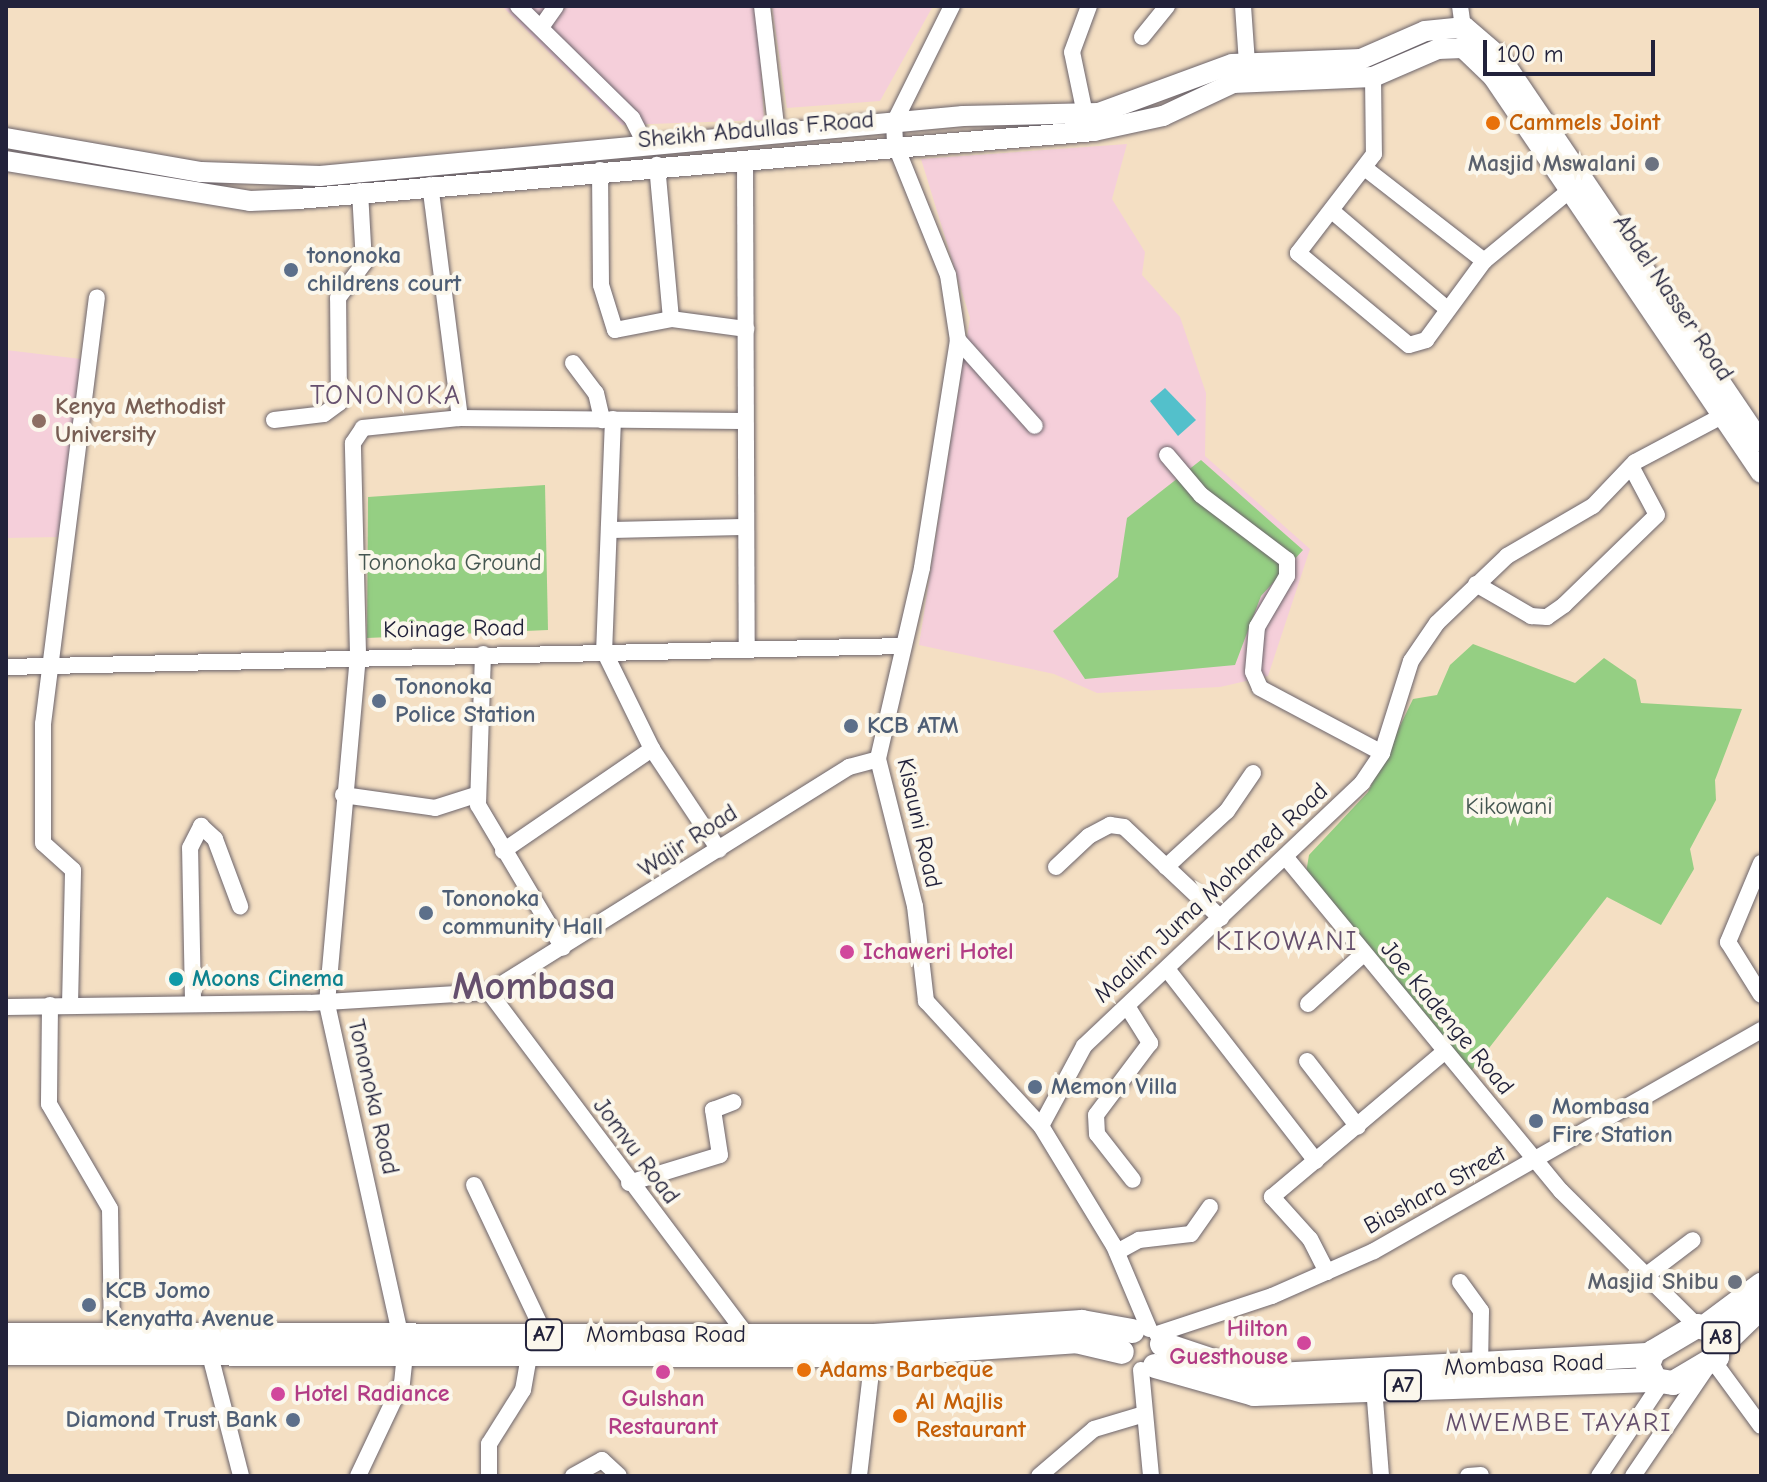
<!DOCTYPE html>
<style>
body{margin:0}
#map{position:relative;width:1767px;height:1482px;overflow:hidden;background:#f4dfc3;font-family:"Comic Neue",sans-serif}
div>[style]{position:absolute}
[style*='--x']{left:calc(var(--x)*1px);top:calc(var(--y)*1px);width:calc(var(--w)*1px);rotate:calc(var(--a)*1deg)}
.built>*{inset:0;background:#f5cfda}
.green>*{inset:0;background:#95cf83}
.water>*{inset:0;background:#53c0cb}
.roads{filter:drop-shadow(0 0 2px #6c646b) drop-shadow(0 0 2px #6c646b)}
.minor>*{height:16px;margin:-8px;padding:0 8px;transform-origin:8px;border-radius:8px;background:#fff}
.major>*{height:20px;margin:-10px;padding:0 10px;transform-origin:10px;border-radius:10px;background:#fff}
.highway>*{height:24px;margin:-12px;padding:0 12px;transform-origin:12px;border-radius:12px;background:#fff}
.dots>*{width:22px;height:22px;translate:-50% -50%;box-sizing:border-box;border:4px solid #fbf7ec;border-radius:50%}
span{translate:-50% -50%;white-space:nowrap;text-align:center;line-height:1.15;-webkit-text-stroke:8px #fbf7ec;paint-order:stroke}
.shield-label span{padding:2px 6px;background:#fbf7ec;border:2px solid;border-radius:6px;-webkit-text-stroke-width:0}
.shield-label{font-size:22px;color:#22223b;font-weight:700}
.food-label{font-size:24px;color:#c56008;font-weight:700}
.left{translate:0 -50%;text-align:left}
.street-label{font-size:24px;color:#22223b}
.worship-label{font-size:24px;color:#5b616d;font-weight:700}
.right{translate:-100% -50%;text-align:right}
.service-label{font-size:24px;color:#4e5e75;font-weight:700}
.education-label{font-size:24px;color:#785e54;font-weight:700}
.park-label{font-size:24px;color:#445651}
.hotel-label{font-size:24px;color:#b23c85;font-weight:700}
.culture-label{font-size:24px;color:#0d838f;font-weight:700}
.neighbourhood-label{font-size:26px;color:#654f6d;letter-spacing:2px}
.quarter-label{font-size:28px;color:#654f6d;letter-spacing:2px}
.town-label{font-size:40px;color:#654f6d;font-weight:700}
.frame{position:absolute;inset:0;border:8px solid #22223b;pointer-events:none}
.scale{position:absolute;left:1483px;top:40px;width:172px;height:36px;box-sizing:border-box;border:4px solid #22223b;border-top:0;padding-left:10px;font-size:24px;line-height:28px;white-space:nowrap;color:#22223b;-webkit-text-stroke:6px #fbf7ec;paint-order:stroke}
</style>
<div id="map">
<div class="built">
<div style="clip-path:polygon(502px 6px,757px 6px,764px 120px,622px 125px)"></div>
<div style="clip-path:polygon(772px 6px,933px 6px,880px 101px,787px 108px)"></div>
<div style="clip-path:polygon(1127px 144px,1112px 199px,1145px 252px,1142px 275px,1180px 317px,1206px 393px,1205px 456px,1310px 549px,1268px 676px,1220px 687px,1097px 693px,1054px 674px,919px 645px,970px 318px,921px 159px)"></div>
<div style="clip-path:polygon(6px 350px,81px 359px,59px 537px,6px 538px)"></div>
</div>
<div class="green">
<div style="clip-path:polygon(1201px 460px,1303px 550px,1261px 596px,1235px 665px,1085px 679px,1053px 631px,1118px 577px,1127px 518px)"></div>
<div style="clip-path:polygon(545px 485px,548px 630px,367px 638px,368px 497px)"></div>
<div style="clip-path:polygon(1473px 644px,1575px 683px,1604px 658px,1636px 680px,1641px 703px,1742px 709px,1715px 780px,1716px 800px,1690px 849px,1694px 869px,1661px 925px,1607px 897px,1468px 1075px,1306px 873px,1309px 855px,1368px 792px,1413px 699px,1437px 695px,1450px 665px)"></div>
</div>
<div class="water">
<div style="clip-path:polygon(1165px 388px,1196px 420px,1178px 436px,1150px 401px)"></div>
</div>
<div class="roads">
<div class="minor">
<div style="--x:518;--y:6;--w:160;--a:44.5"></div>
<div style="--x:632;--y:118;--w:28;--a:63"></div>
<div style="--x:762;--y:6;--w:129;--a:83.3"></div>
<div style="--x:952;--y:6;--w:131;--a:116.4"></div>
<div style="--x:894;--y:123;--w:21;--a:87"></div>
<div style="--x:895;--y:144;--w:141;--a:68"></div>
<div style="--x:948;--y:275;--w:66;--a:81.3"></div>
<div style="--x:958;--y:340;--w:231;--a:99"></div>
<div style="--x:922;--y:568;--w:196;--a:103"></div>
<div style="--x:878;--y:759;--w:152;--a:75.9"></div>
<div style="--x:915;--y:906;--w:96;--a:83.4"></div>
<div style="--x:926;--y:1001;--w:170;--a:47.4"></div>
<div style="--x:1041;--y:1126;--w:140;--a:58.7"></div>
<div style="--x:1114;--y:1246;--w:90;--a:67.1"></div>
<div style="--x:1243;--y:6;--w:57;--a:86"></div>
<div style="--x:1460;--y:6;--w:30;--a:82"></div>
<div style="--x:542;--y:26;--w:24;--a:-55"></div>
<div style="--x:1142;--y:37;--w:40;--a:-51"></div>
<div style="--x:1373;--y:77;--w:77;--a:89.3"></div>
<div style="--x:1374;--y:154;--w:125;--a:127.5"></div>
<div style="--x:1298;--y:253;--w:144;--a:39.7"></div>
<div style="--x:1409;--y:345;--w:18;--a:-16"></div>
<div style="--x:1426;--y:340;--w:98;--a:-53.7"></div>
<div style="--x:1484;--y:261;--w:112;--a:-39.5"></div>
<div style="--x:1085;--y:114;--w:63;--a:-101.8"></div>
<div style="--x:1072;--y:52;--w:49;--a:-69.7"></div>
<div style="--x:745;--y:161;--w:486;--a:89.8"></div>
<div style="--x:1366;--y:169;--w:150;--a:37.9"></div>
<div style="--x:600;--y:170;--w:115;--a:89.5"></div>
<div style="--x:601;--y:285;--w:47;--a:72.7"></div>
<div style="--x:615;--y:330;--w:57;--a:-11.1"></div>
<div style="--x:671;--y:319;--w:155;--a:-95.2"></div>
<div style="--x:1332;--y:211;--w:150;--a:40.4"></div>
<div style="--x:671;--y:319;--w:76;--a:7.6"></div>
<div style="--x:958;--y:340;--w:115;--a:48.2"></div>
<div style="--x:573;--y:363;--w:38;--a:53"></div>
<div style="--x:596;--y:393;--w:28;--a:77"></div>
<div style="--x:460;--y:418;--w:281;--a:0.6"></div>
<div style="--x:613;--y:419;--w:232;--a:92.2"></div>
<div style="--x:604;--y:651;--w:109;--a:63.9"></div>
<div style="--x:652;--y:749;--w:121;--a:56.4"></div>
<div style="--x:274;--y:420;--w:50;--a:-6.8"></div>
<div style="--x:324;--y:414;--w:19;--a:-36"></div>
<div style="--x:339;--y:403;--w:105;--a:-90.5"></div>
<div style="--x:338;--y:298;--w:44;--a:-53.4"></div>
<div style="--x:364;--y:263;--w:72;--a:-93.2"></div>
<div style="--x:1167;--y:455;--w:52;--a:49.6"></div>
<div style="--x:1201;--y:495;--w:108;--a:37.1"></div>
<div style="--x:1287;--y:560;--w:16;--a:90"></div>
<div style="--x:1287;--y:576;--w:59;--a:120.5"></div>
<div style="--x:1257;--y:627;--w:45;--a:95.1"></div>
<div style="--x:1253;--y:672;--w:17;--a:66"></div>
<div style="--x:1260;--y:688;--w:138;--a:28"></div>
<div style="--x:609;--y:530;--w:136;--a:-1.3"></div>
<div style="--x:1476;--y:584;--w:64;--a:30.2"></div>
<div style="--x:1531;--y:616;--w:16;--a:4"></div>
<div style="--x:1547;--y:617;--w:21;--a:-35"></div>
<div style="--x:1564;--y:605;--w:129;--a:-44.1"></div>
<div style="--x:1657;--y:515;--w:55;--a:-118"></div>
<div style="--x:483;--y:654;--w:151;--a:91.9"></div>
<div style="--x:478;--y:805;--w:166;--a:59.3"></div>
<div style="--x:6;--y:667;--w:896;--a:-1.34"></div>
<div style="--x:343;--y:795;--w:93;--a:8"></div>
<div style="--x:435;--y:808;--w:43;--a:-17.6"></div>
<div style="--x:503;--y:851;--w:181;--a:-34.4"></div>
<div style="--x:1288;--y:860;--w:429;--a:50.5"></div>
<div style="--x:1561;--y:1191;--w:192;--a:44.8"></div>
<div style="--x:1761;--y:863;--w:86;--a:112.7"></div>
<div style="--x:1728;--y:942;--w:62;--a:58.1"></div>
<div style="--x:1056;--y:867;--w:45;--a:-43.2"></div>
<div style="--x:1089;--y:836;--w:24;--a:-28"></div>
<div style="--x:1110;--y:825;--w:14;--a:8"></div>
<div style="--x:1124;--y:827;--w:133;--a:43.2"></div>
<div style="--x:1166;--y:867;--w:83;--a:-42.6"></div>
<div style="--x:1227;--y:811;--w:46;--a:-55.6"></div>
<div style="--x:1167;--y:969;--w:243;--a:52.2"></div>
<div style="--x:489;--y:992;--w:429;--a:53.1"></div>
<div style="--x:193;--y:1001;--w:153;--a:-91.1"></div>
<div style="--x:190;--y:848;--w:25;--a:-63"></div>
<div style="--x:201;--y:826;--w:19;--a:43"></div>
<div style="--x:215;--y:839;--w:72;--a:69.5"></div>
<div style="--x:1308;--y:1004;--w:73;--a:-42.2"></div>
<div style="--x:50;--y:1005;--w:99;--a:90.6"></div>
<div style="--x:49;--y:1104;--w:121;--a:59.8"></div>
<div style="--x:110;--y:1209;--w:126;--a:89.1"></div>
<div style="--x:70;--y:1005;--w:135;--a:-88.7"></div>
<div style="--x:73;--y:870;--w:40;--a:-138"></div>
<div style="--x:43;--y:843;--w:119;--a:-90"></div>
<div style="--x:43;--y:724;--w:430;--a:-82.8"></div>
<div style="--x:1127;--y:1006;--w:44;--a:58.1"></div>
<div style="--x:1150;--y:1043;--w:90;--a:126.9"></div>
<div style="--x:1096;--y:1115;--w:19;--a:87"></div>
<div style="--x:1097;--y:1134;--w:58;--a:52"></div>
<div style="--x:6;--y:1007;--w:304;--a:-0.8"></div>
<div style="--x:310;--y:1003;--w:179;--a:-3.5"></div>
<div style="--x:489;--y:992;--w:425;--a:-32"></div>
<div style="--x:849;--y:767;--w:30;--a:-15"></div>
<div style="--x:1307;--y:1061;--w:83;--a:52.3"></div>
<div style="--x:1041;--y:1126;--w:91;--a:-61.7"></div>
<div style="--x:1084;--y:1046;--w:383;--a:-43.4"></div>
<div style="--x:1362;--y:783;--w:36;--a:-56"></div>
<div style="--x:1382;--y:753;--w:96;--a:-72.5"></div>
<div style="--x:1411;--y:661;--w:46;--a:-55.6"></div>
<div style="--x:1437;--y:623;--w:97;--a:-43.7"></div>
<div style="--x:1507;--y:556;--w:99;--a:-30.2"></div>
<div style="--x:1593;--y:506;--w:61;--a:-46.3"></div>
<div style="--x:1635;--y:462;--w:98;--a:-27.9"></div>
<div style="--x:629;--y:1183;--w:95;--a:-17.1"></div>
<div style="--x:720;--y:1155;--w:46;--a:-98.8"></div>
<div style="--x:713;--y:1110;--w:22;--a:-21"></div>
<div style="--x:474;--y:1185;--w:166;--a:64.7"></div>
<div style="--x:1117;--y:1252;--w:25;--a:-29"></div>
<div style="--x:1139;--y:1240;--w:52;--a:-6.6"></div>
<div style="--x:1191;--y:1234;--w:33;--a:-55"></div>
<div style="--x:1327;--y:1272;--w:37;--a:-117"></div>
<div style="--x:1310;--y:1239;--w:57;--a:-132.1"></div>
<div style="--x:1272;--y:1197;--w:224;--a:-40.1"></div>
<div style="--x:1644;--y:1277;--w:61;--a:-37.1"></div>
<div style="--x:1460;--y:1282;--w:36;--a:54"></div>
<div style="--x:1481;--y:1311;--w:56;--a:91"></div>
<div style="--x:1157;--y:1334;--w:121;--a:-18.3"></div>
<div style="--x:1272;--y:1296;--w:111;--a:-23.8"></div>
<div style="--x:1374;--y:1251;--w:446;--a:-29.7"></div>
<div style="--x:210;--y:1355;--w:125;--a:75.6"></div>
<div style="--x:1714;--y:1362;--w:79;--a:53.7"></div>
<div style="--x:1141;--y:1370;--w:106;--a:84.6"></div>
<div style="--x:1374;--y:1387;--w:89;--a:85.5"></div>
<div style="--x:358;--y:1476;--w:103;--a:-64.7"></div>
<div style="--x:402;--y:1383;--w:27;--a:-84"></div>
<div style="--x:405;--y:1356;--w:362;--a:-102.5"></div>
<div style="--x:327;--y:1003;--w:350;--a:-84.9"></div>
<div style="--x:358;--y:654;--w:211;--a:-91.4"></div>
<div style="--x:353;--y:443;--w:18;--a:-56"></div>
<div style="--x:363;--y:428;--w:98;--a:-5.9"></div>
<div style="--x:460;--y:418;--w:235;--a:-97.3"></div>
<div style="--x:489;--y:1476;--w:32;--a:-90"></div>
<div style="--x:489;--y:1444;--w:64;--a:-57.8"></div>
<div style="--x:523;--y:1390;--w:34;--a:-80"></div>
<div style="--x:573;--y:1476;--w:33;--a:-29"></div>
<div style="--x:602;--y:1460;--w:23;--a:43"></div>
<div style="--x:859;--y:1476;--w:122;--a:-83.4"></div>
<div style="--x:1039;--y:1476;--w:72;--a:-40.5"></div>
<div style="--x:1094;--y:1429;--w:49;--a:-16.6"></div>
<div style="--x:1468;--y:1476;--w:13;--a:-4"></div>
<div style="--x:1599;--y:1476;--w:112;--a:-56.3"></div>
<div style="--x:1633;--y:1476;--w:132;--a:-55.8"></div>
</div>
<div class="major">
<div style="--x:6;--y:138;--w:198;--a:9.9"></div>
<div style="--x:201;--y:172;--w:119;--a:1.9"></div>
<div style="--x:320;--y:176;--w:646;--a:-5.33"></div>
<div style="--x:963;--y:116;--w:136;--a:-1.3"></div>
<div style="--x:1099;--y:113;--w:142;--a:-20.2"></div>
<div style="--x:1232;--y:64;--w:129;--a:-2.2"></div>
<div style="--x:1361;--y:59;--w:70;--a:-23.6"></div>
<div style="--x:1425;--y:31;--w:40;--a:-5.7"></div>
<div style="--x:1465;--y:27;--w:48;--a:40.7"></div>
<div style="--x:1501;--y:58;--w:464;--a:55.9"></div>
<div style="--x:6;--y:161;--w:247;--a:9.3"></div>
<div style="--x:250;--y:201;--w:48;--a:-2.4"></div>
<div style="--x:298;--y:199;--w:799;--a:-4.88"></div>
<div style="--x:1094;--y:131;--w:71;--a:-12.3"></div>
<div style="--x:1163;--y:116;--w:77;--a:-25.2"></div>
<div style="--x:1233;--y:83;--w:140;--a:-2.5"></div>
<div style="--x:1373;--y:77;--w:71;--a:-23.3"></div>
<div style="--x:1438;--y:49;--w:25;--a:-2"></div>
<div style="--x:1463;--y:48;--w:42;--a:44"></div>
<div style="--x:1493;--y:77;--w:478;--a:55.9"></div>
</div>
<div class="highway">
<div style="--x:1697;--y:1326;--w:21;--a:14"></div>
<div style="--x:1717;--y:1331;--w:26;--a:90"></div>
<div style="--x:1717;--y:1357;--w:51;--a:149.4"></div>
<div style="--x:1673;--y:1383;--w:18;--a:-171"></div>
<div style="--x:1655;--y:1380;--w:17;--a:-115"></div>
<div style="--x:1648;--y:1365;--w:14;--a:-69"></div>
<div style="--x:1653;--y:1352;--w:51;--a:-30.6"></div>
<div style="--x:1706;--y:1326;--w:69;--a:-36.7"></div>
<div style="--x:6;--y:1335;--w:868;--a:0.07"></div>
<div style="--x:874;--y:1336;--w:208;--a:-3.9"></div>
<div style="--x:1082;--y:1322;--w:51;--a:10.2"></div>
<div style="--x:1162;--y:1344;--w:102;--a:18.3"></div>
<div style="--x:1259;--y:1376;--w:393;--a:-3.1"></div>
<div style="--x:1723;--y:1344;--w:53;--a:-44.2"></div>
<div style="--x:6;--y:1353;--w:867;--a:0.13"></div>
<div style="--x:873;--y:1355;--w:203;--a:-3.9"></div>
<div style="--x:1076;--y:1341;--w:47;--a:13.4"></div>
<div style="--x:1155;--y:1366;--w:103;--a:15.8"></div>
<div style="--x:1254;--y:1394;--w:401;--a:-2"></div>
</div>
</div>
<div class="dots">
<div style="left:1493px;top:123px;background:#e8710a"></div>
<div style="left:1652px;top:164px;background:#6b7280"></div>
<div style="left:291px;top:270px;background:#5c6f8a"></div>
<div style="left:39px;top:421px;background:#8d6e63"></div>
<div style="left:379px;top:701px;background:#5c6f8a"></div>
<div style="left:851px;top:726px;background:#5c6f8a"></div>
<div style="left:426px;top:913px;background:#5c6f8a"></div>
<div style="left:847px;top:952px;background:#d1479c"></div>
<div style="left:176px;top:979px;background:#0f9aa8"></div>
<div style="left:1035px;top:1087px;background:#5c6f8a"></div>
<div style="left:1536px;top:1121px;background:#5c6f8a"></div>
<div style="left:1735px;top:1282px;background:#6b7280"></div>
<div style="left:89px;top:1305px;background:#5c6f8a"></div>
<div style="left:1304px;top:1343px;background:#d1479c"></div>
<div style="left:804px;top:1370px;background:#e8710a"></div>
<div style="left:663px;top:1372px;background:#d1479c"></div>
<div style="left:278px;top:1394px;background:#d1479c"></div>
<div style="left:900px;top:1416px;background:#e8710a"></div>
<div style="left:293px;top:1420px;background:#5c6f8a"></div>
</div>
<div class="shield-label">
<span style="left:544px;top:1335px">A7</span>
<span style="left:1721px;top:1338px">A8</span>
<span style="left:1403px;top:1386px">A7</span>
</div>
<div class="food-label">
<span class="left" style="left:1509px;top:123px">Cammels Joint</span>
<span class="left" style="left:820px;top:1370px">Adams Barbeque</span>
<span class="left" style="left:916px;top:1416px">Al Majlis<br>Restaurant</span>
</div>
<div class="street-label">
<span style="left:756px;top:130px;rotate:-5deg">Sheikh Abdullas F.Road</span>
<span style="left:1673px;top:298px;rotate:56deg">Abdel Nasser Road</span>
<span style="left:454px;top:629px;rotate:-1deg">Koinage Road</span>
<span style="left:919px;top:823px;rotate:77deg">Kisauni Road</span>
<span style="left:688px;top:841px;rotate:-33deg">Wajir Road</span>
<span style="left:1211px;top:893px;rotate:-43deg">Maalim Juma Mohamed Road</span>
<span style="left:1447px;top:1018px;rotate:50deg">Joe Kadenge Road</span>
<span style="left:373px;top:1097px;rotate:77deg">Tononoka Road</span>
<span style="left:636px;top:1151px;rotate:53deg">Jomvu Road</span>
<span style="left:1435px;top:1190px;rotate:-29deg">Biashara Street</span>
<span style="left:666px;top:1335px">Mombasa Road</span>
<span style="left:1524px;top:1365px;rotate:-2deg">Mombasa Road</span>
</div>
<div class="worship-label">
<span class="right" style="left:1636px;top:164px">Masjid Mswalani</span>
<span class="right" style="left:1719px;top:1282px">Masjid Shibu</span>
</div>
<div class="service-label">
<span class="left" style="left:307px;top:270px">tononoka<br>childrens court</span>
<span class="left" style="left:395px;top:701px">Tononoka<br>Police Station</span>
<span class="left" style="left:867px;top:726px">KCB ATM</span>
<span class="left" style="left:442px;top:913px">Tononoka<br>community Hall</span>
<span class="left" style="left:1051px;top:1087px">Memon Villa</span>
<span class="left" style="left:1552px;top:1121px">Mombasa<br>Fire Station</span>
<span class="left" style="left:105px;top:1305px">KCB Jomo<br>Kenyatta Avenue</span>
<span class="right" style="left:277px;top:1420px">Diamond Trust Bank</span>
</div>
<div class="education-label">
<span class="left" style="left:55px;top:421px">Kenya Methodist<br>University</span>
</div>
<div class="park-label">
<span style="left:450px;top:563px">Tononoka Ground</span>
<span style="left:1509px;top:807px">Kikowani</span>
</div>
<div class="hotel-label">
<span class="left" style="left:863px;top:952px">Ichaweri Hotel</span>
<span class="right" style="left:1288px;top:1343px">Hilton<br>Guesthouse</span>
<span class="left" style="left:294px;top:1394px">Hotel Radiance</span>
<span style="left:663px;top:1413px">Gulshan<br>Restaurant</span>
</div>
<div class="culture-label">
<span class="left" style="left:192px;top:979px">Moons Cinema</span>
</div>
<div class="neighbourhood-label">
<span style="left:1559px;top:1424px">MWEMBE TAYARI</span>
</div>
<div class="quarter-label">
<span style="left:386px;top:395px">TONONOKA</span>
<span style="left:1287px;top:941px">KIKOWANI</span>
</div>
<div class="town-label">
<span style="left:534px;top:986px">Mombasa</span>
</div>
<div class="frame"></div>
<div class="scale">100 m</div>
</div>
